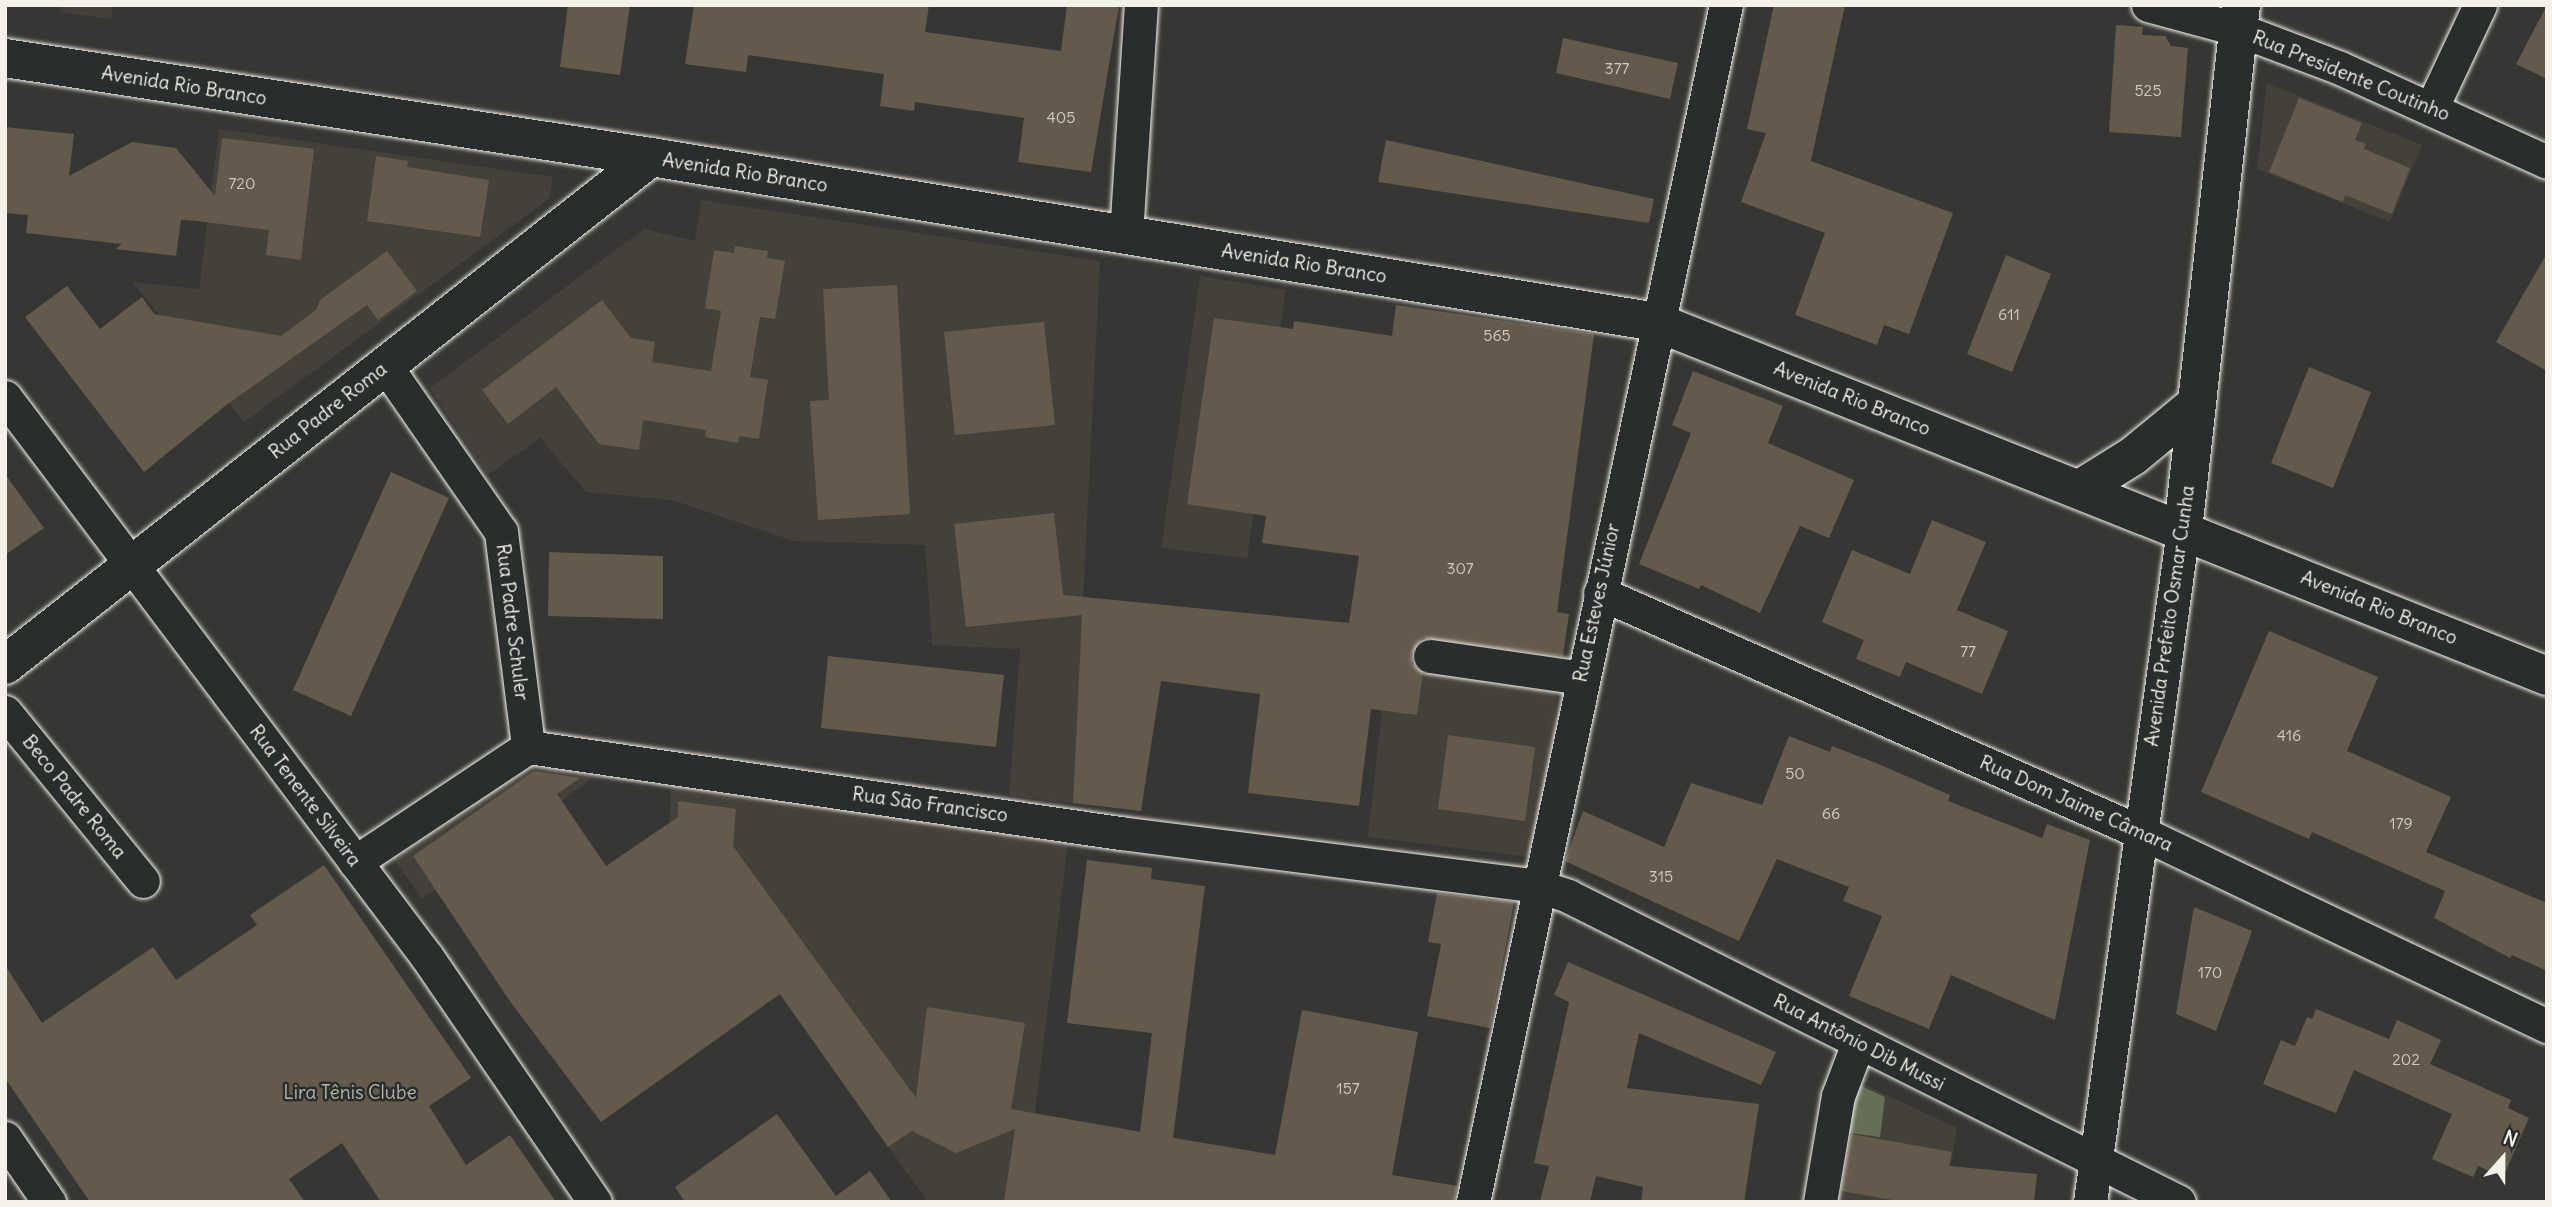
<!DOCTYPE html>
<meta charset="utf-8">
<style>
body{margin:0}
#map{position:relative;width:2552px;height:1207px;overflow:hidden;background:#363634;font-family:Delius,sans-serif}
div>[style]{position:absolute}
[style*='--x']{left:calc(var(--x)*1px);top:calc(var(--y)*1px);width:calc(var(--w)*1px);rotate:calc(var(--a)*1deg)}
.built>*{inset:0;background:#44413b}
.green>*{inset:0;background:#646f56}
.building>*{inset:0;background:#645a4b}
.roads{filter:drop-shadow(0 0 2px #f4f1e8) drop-shadow(0 0 2px #f4f1e8)}
.minor>*{height:33px;margin:-16.5px;padding:0 16.5px;transform-origin:16.5px;border-radius:16.5px;background:#2a2d2e}
.major>*{height:38px;margin:-19px;padding:0 19px;transform-origin:19px;border-radius:19px;background:#2a2d2e}
span{translate:-50% -50%;white-space:nowrap;text-align:center;line-height:1.15;-webkit-text-stroke:5px #2a2d2e;paint-order:stroke}
.number-label{font-size:16px;color:#d0cbc1}
.number-label span{-webkit-text-stroke-width:0}
.street-label{font-size:19px;color:#f4f1e8}
.park-label{font-size:19px;color:#b3b6a6}
.frame{position:absolute;inset:0;border:7px solid #f4f1e8;pointer-events:none}
.north{position:absolute;left:2468px;top:1123px;width:70px;height:70px;-webkit-text-stroke:5px #2a2d2e;paint-order:stroke;rotate:21deg;font-size:19px;font-weight:700;line-height:28px;text-align:center;color:#f4f1e8}
.north::after{content:'';display:block;margin:auto;width:24px;height:32px;background:#f4f1e8;clip-path:polygon(50% 0,100% 100%,50% 72%,0 100%)}
</style>
<div id="map">
<div class="built">
<div style="clip-path:polygon(61px 5px,113px 5px,111px 19px,60px 12px)"></div>
<div style="clip-path:polygon(2267px 83px,2422px 145px,2390px 222px,2257px 169px)"></div>
<div style="clip-path:polygon(219px 129px,553px 177px,549px 199px,244px 422px,133px 282px,199px 289px)"></div>
<div style="clip-path:polygon(701px 200px,1100px 261px,1073px 803px,1009px 795px,1020px 649px,932px 645px,925px 545px,794px 541px,672px 500px,586px 492px,540px 438px,488px 475px,430px 388px,644px 229px,695px 241px)"></div>
<div style="clip-path:polygon(1200px 276px,1286px 290px,1247px 558px,1161px 548px)"></div>
<div style="clip-path:polygon(1502px 602px,1558px 607px,1555px 735px,1531px 857px,1368px 837px,1382px 710px,1417px 714px,1426px 652px,1492px 662px)"></div>
<div style="clip-path:polygon(531px 761px,583px 770px,592px 779px,422px 899px,393px 859px)"></div>
<div style="clip-path:polygon(671px 783px,1068px 843px,1035px 1113px,1449px 1185px,1446px 1202px,928px 1202px,669px 839px)"></div>
<div style="clip-path:polygon(1853px 1079px,1957px 1128px,1945px 1202px,1830px 1202px)"></div>
</div>
<div class="green">
<div style="clip-path:polygon(1854px 1083px,1885px 1097px,1880px 1137px,1844px 1132px)"></div>
</div>
<div class="building">
<div style="clip-path:polygon(568px 5px,630px 5px,620px 75px,560px 67px)"></div>
<div style="clip-path:polygon(694px 5px,929px 5px,925px 32px,1061px 51px,1067px 5px,1119px 5px,1091px 172px,1018px 162px,1024px 118px,915px 102px,914px 111px,880px 106px,884px 74px,748px 55px,746px 72px,685px 64px)"></div>
<div style="clip-path:polygon(1774px 5px,1845px 5px,1811px 161px,1953px 213px,1909px 334px,1884px 325px,1877px 345px,1795px 315px,1825px 233px,1741px 202px,1766px 133px,1747px 129px)"></div>
<div style="clip-path:polygon(2547px 5px,2547px 79px,2516px 64px)"></div>
<div style="clip-path:polygon(2116px 25px,2143px 27px,2142px 35px,2165px 36px,2171px 46px,2188px 48px,2181px 137px,2109px 132px)"></div>
<div style="clip-path:polygon(1563px 38px,1678px 63px,1670px 99px,1556px 73px)"></div>
<div style="clip-path:polygon(2299px 98px,2362px 123px,2355px 140px,2366px 144px,2364px 149px,2410px 168px,2392px 214px,2345px 195px,2343px 202px,2269px 172px)"></div>
<div style="clip-path:polygon(5px 127px,74px 134px,69px 176px,132px 142px,176px 148px,215px 196px,222px 138px,314px 149px,301px 260px,266px 255px,269px 230px,197px 221px,181px 220px,176px 256px,116px 249px,122px 244px,26px 233px,28px 215px,5px 213px)"></div>
<div style="clip-path:polygon(1386px 140px,1654px 199px,1649px 223px,1378px 182px)"></div>
<div style="clip-path:polygon(376px 156px,408px 161px,407px 167px,489px 180px,480px 237px,367px 221px)"></div>
<div style="clip-path:polygon(735px 246px,768px 251px,767px 258px,785px 261px,775px 319px,760px 317px,750px 377px,768px 380px,759px 439px,739px 436px,738px 443px,705px 437px,706px 430px,643px 420px,639px 450px,599px 444px,556px 387px,508px 424px,482px 390px,602px 300px,631px 338px,655px 342px,652px 362px,711px 371px,721px 311px,705px 308px,714px 250px,734px 253px)"></div>
<div style="clip-path:polygon(387px 251px,417px 291px,378px 320px,367px 305px,225px 406px,144px 472px,25px 317px,67px 286px,100px 329px,142px 297px,154px 314px,281px 336px,316px 310px,320px 300px)"></div>
<div style="clip-path:polygon(2547px 253px,2547px 371px,2496px 342px)"></div>
<div style="clip-path:polygon(2006px 255px,2051px 274px,2012px 372px,1967px 354px)"></div>
<div style="clip-path:polygon(897px 285px,910px 514px,818px 520px,810px 401px,829px 400px,823px 289px)"></div>
<div style="clip-path:polygon(1396px 305px,1594px 334px,1557px 612px,1569px 614px,1563px 656px,1422px 638px,1411px 654px,1412px 664px,1423px 673px,1417px 715px,1371px 709px,1359px 806px,1248px 793px,1260px 694px,1161px 681px,1141px 811px,1073px 803px,1082px 615px,966px 627px,954px 524px,1054px 513px,1063px 595px,1349px 623px,1359px 556px,1262px 543px,1266px 516px,1187px 504px,1214px 318px,1293px 329px,1294px 321px,1392px 336px)"></div>
<div style="clip-path:polygon(1044px 322px,1055px 425px,955px 435px,944px 332px)"></div>
<div style="clip-path:polygon(2309px 367px,2371px 392px,2333px 488px,2271px 463px)"></div>
<div style="clip-path:polygon(1693px 371px,1783px 406px,1768px 443px,1854px 480px,1829px 538px,1800px 526px,1760px 613px,1701px 585px,1699px 589px,1639px 564px,1691px 433px,1672px 425px)"></div>
<div style="clip-path:polygon(391px 472px,449px 498px,351px 716px,293px 690px)"></div>
<div style="clip-path:polygon(5px 474px,44px 528px,5px 555px)"></div>
<div style="clip-path:polygon(1932px 520px,1986px 542px,1957px 610px,2008px 631px,1982px 694px,1906px 662px,1900px 677px,1856px 659px,1864px 640px,1822px 622px,1852px 550px,1910px 574px)"></div>
<div style="clip-path:polygon(549px 552px,663px 556px,663px 619px,548px 616px)"></div>
<div style="clip-path:polygon(2269px 631px,2378px 677px,2347px 751px,2451px 797px,2426px 852px,2547px 903px,2547px 971px,2512px 955px,2510px 958px,2434px 918px,2445px 891px,2312px 832px,2309px 839px,2201px 792px)"></div>
<div style="clip-path:polygon(828px 656px,1004px 675px,996px 747px,821px 728px)"></div>
<div style="clip-path:polygon(1448px 735px,1535px 747px,1525px 821px,1438px 809px)"></div>
<div style="clip-path:polygon(1789px 736px,1830px 752px,1832px 746px,1876px 763px,1950px 795px,1948px 801px,2042px 838px,2047px 824px,2090px 840px,2055px 1020px,1951px 975px,1929px 1029px,1849px 996px,1882px 916px,1843px 901px,1849px 887px,1777px 859px,1739px 941px,1565px 861px,1583px 811px,1664px 847px,1691px 783px,1762px 805px)"></div>
<div style="clip-path:polygon(534px 771px,580px 778px,557px 794px,606px 866px,678px 817px,678px 801px,736px 809px,733px 846px,916px 1098px,927px 1007px,1025px 1023px,1011px 1109px,1140px 1132px,1152px 1033px,1067px 1023px,1087px 860px,1152px 868px,1151px 879px,1205px 886px,1173px 1138px,1275px 1155px,1302px 1010px,1418px 1032px,1392px 1175px,1457px 1186px,1454px 1202px,1004px 1202px,1015px 1129px,956px 1153px,912px 1131px,888px 1147px,780px 994px,601px 1122px,509px 1000px,413px 856px)"></div>
<div style="clip-path:polygon(324px 865px,471px 1078px,429px 1106px,466px 1165px,510px 1135px,556px 1202px,381px 1202px,342px 1143px,289px 1179px,305px 1202px,90px 1202px,5px 1078px,5px 965px,42px 1023px,153px 947px,176px 980px,257px 925px,250px 915px)"></div>
<div style="clip-path:polygon(1437px 893px,1514px 902px,1490px 1028px,1427px 1016px,1441px 944px,1428px 942px)"></div>
<div style="clip-path:polygon(2194px 907px,2252px 931px,2216px 1031px,2176px 1014px)"></div>
<div style="clip-path:polygon(1568px 962px,1776px 1052px,1761px 1085px,1639px 1033px,1627px 1088px,1759px 1104px,1744px 1202px,1641px 1202px,1643px 1187px,1596px 1176px,1590px 1202px,1540px 1202px,1549px 1166px,1534px 1163px,1569px 1002px,1554px 995px)"></div>
<div style="clip-path:polygon(2316px 1009px,2389px 1039px,2397px 1020px,2441px 1040px,2430px 1064px,2511px 1100px,2508px 1108px,2529px 1118px,2503px 1177px,2478px 1166px,2473px 1177px,2432px 1159px,2452px 1114px,2354px 1070px,2336px 1113px,2263px 1084px,2281px 1040px,2295px 1046px,2307px 1017px,2312px 1019px)"></div>
<div style="clip-path:polygon(777px 1114px,836px 1196px,870px 1171px,892px 1202px,685px 1202px,675px 1187px)"></div>
<div style="clip-path:polygon(1851px 1134px,1952px 1152px,1949px 1166px,2037px 1174px,2034px 1202px,1904px 1202px,1841px 1191px)"></div>
</div>
<div class="roads">
<div class="minor">
<div style="--x:2148;--y:5;--w:92;--a:15.1"></div>
<div style="--x:2237;--y:29;--w:110;--a:20.7"></div>
<div style="--x:2340;--y:68;--w:227;--a:24.4"></div>
<div style="--x:2432;--y:107;--w:113;--a:-64.8"></div>
<div style="--x:1126;--y:235;--w:230;--a:-86.3"></div>
<div style="--x:385;--y:365;--w:203;--a:55.2"></div>
<div style="--x:501;--y:532;--w:217;--a:82.8"></div>
<div style="--x:5;--y:397;--w:701;--a:53"></div>
<div style="--x:427;--y:957;--w:297;--a:55.6"></div>
<div style="--x:1600;--y:593;--w:591;--a:23.87"></div>
<div style="--x:2140;--y:832;--w:451;--a:25.5"></div>
<div style="--x:1430;--y:656;--w:154;--a:8.2"></div>
<div style="--x:5;--y:712;--w:218;--a:50.8"></div>
<div style="--x:355;--y:862;--w:208;--a:-33.6"></div>
<div style="--x:528;--y:747;--w:598;--a:8.27"></div>
<div style="--x:1120;--y:833;--w:421;--a:7.2"></div>
<div style="--x:1538;--y:886;--w:32;--a:18"></div>
<div style="--x:1568;--y:896;--w:683;--a:26.6"></div>
<div style="--x:5;--y:1138;--w:78;--a:55.5"></div>
<div style="--x:1473;--y:1202;--w:1223;--a:-78.07"></div>
<div style="--x:1820;--y:1202;--w:108;--a:-80.4"></div>
<div style="--x:1838;--y:1096;--w:57;--a:-69.3"></div>
<div style="--x:2090;--y:1202;--w:678;--a:-82.12"></div>
</div>
<div class="major">
<div style="--x:5;--y:58;--w:654;--a:8.71"></div>
<div style="--x:651;--y:157;--w:1018;--a:9.32"></div>
<div style="--x:1656;--y:322;--w:959;--a:21.67"></div>
<div style="--x:2080;--y:489;--w:62;--a:-31.9"></div>
<div style="--x:2133;--y:456;--w:82;--a:-39.5"></div>
<div style="--x:2183;--y:530;--w:528;--a:-83.7"></div>
<div style="--x:5;--y:665;--w:822;--a:-38.18"></div>
</div>
</div>
<div class="number-label">
<span style="left:1617px;top:68px">377</span>
<span style="left:2148px;top:90px">525</span>
<span style="left:1061px;top:117px">405</span>
<span style="left:242px;top:183px">720</span>
<span style="left:2009px;top:314px">611</span>
<span style="left:1497px;top:335px">565</span>
<span style="left:1460px;top:568px">307</span>
<span style="left:1968px;top:651px">77</span>
<span style="left:2289px;top:735px">416</span>
<span style="left:1795px;top:773px">50</span>
<span style="left:1831px;top:813px">66</span>
<span style="left:2401px;top:823px">179</span>
<span style="left:1661px;top:876px">315</span>
<span style="left:2210px;top:972px">170</span>
<span style="left:2406px;top:1059px">202</span>
<span style="left:1348px;top:1088px">157</span>
</div>
<div class="street-label">
<span style="left:2351px;top:76px;rotate:22deg">Rua Presidente Coutinho</span>
<span style="left:184px;top:86px;rotate:9deg">Avenida Rio Branco</span>
<span style="left:745px;top:173px;rotate:9deg">Avenida Rio Branco</span>
<span style="left:1304px;top:264px;rotate:9deg">Avenida Rio Branco</span>
<span style="left:1852px;top:399px;rotate:22deg">Avenida Rio Branco</span>
<span style="left:328px;top:411px;rotate:-38deg">Rua Padre Roma</span>
<span style="left:1597px;top:603px;rotate:-78deg">Rua Esteves Júnior</span>
<span style="left:2379px;top:608px;rotate:22deg">Avenida Rio Branco</span>
<span style="left:2170px;top:616px;rotate:-82deg">Avenida Prefeito Osmar Cunha</span>
<span style="left:512px;top:622px;rotate:83deg">Rua Padre Schuler</span>
<span style="left:305px;top:796px;rotate:53deg">Rua Tenente Silveira</span>
<span style="left:74px;top:797px;rotate:51deg">Beco Padre Roma</span>
<span style="left:2076px;top:804px;rotate:24deg">Rua Dom Jaime Câmara</span>
<span style="left:930px;top:805px;rotate:8deg">Rua São Francisco</span>
<span style="left:1859px;top:1043px;rotate:27deg">Rua Antônio Dib Mussi</span>
</div>
<div class="park-label">
<span style="left:350px;top:1093px">Lira Tênis Clube</span>
</div>
<div class="frame"></div>
<div class="north">N</div>
</div>
